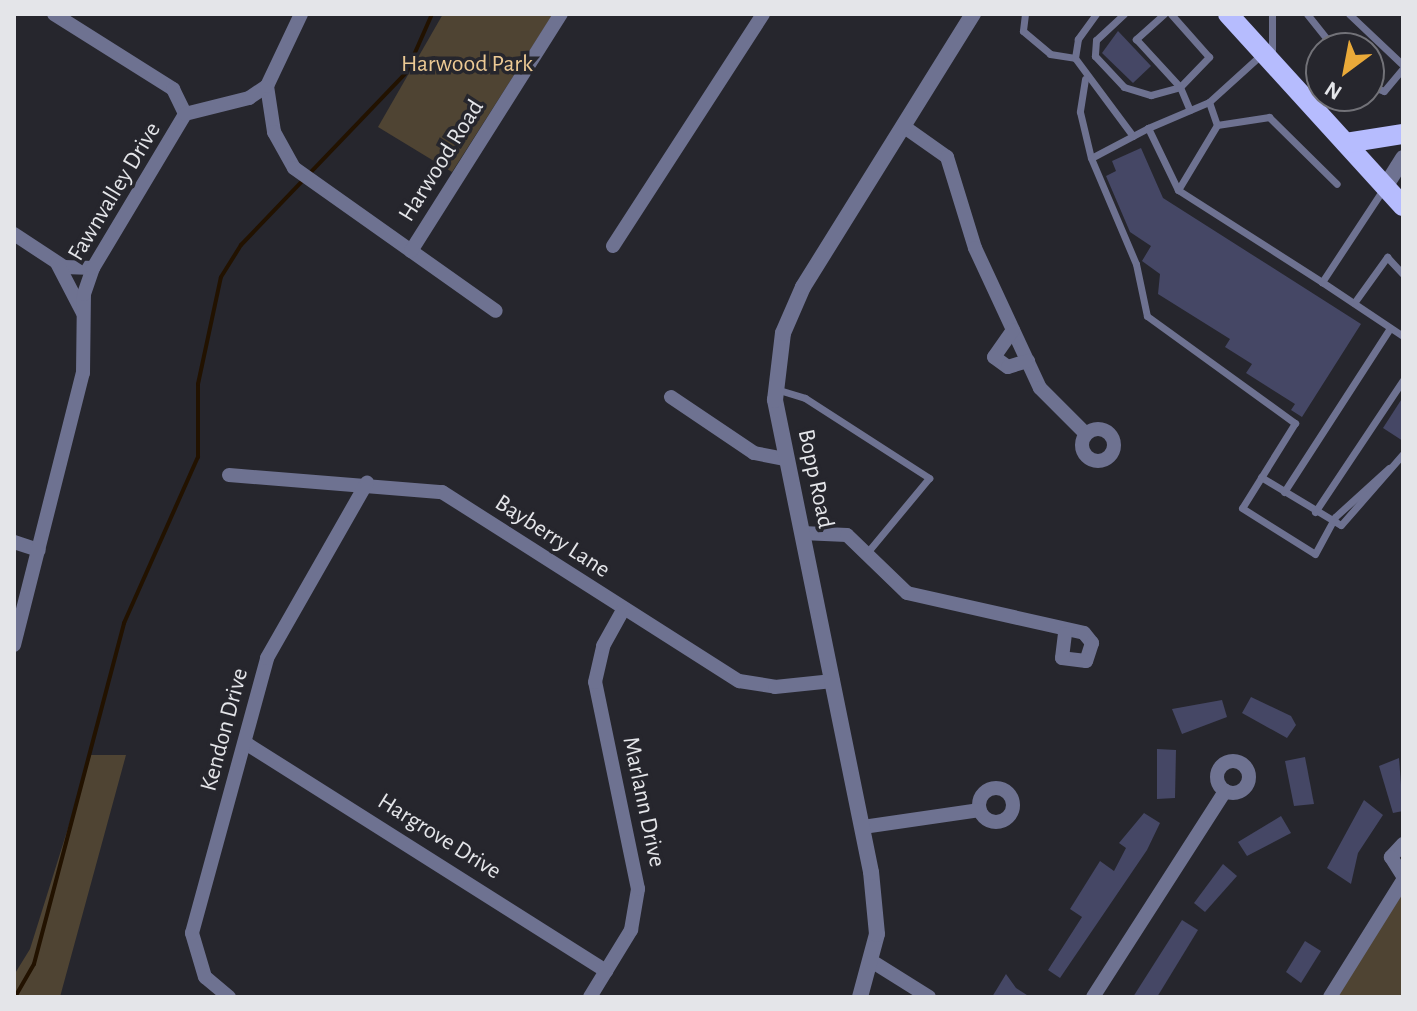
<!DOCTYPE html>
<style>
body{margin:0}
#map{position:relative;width:1417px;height:1011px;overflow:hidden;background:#26262d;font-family:"Alegreya Sans",sans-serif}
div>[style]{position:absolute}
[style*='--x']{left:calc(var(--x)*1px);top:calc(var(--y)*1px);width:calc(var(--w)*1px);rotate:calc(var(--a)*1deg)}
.green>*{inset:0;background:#4f4433}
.stream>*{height:4px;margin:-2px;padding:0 2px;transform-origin:2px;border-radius:2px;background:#221200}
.building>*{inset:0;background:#454765}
.service>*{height:7px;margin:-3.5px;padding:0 3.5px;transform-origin:3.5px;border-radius:3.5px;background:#6e7291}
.minor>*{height:14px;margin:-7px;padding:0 7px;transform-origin:7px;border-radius:7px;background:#6e7291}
.minor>.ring{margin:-7px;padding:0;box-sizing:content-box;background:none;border:14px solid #6e7291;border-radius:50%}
.tertiary>*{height:16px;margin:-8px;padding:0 8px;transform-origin:8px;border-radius:8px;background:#6e7291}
.primary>*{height:20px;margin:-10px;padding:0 10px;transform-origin:10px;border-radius:10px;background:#b6bcfe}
span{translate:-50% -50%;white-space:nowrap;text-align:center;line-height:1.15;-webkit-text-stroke:7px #26262d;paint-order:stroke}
.park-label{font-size:24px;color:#ecc994}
.street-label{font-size:24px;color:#e4e5e9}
.frame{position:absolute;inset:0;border:16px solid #e4e5e9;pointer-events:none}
.north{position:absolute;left:1305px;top:32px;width:80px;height:80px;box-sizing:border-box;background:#26262d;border:2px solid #727278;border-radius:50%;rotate:212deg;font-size:22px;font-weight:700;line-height:32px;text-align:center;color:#e4e5e9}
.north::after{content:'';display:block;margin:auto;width:28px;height:36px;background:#eaaa39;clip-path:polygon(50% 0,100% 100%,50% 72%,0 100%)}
</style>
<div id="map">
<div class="green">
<div style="clip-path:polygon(443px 14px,553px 14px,452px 172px,378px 127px)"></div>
<div style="clip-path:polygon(91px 755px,126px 755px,60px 997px,14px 997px,14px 975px,30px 949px)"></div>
<div style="clip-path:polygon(1403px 892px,1403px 997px,1337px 997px)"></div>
</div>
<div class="stream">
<div style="--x:15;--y:997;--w:38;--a:-60"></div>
<div style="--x:34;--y:964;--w:353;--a:-75.2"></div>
<div style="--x:124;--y:623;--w:182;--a:-66"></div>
<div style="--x:198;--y:457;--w:73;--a:-90"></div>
<div style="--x:198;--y:384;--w:109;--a:-77.9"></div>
<div style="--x:221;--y:277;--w:38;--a:-58"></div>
<div style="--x:241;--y:245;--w:238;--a:-46.2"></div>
<div style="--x:406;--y:73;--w:64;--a:-66.2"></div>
</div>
<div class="building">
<div style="clip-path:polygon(1118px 31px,1151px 66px,1133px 83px,1102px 53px)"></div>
<div style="clip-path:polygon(1141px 148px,1163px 198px,1361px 324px,1302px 417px,1291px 410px,1295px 404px,1246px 373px,1252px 364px,1225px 347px,1230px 339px,1158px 294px,1160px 274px,1142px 261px,1151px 246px,1130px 232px,1106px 176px,1116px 171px,1112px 161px)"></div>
<div style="clip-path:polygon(1403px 397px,1403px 441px,1383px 428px)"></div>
<div style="clip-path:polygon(1251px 697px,1291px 716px,1296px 725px,1287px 738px,1242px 713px)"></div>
<div style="clip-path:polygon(1222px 700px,1227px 717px,1182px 734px,1172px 709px)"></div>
<div style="clip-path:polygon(1157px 749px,1176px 750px,1175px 798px,1157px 799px)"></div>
<div style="clip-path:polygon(1305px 757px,1314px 804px,1294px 806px,1285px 761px)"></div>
<div style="clip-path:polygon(1399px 758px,1403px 811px,1393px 813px,1379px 766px)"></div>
<div style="clip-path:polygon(1364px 800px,1383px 815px,1358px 853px,1351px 884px,1327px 868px)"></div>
<div style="clip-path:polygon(1144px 813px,1160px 823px,1147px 850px,1060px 978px,1048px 970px,1082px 917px,1070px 909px,1100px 861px,1114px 871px,1126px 848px,1119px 843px)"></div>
<div style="clip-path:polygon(1281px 816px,1291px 833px,1247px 856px,1238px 842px)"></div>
<div style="clip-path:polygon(1223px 864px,1237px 876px,1205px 912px,1194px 903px)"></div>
<div style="clip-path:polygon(1182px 920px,1198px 930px,1162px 989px,1157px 997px,1133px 997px)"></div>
<div style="clip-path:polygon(1305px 941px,1321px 951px,1301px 983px,1286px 972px)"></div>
<div style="clip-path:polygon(1006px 974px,1016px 988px,1030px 997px,992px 997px)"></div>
</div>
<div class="service">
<div style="--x:1025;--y:14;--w:17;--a:97"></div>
<div style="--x:1023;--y:31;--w:35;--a:40"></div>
<div style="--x:1050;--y:54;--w:25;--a:9"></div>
<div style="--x:1096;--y:14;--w:31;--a:126"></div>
<div style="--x:1078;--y:39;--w:19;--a:99"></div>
<div style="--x:1075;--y:58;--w:97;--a:53.4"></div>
<div style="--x:1124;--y:14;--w:38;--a:137"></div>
<div style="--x:1096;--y:40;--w:16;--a:94"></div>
<div style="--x:1095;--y:56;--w:42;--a:46.9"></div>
<div style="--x:1124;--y:87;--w:28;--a:17"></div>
<div style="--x:1151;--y:95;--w:30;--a:-15"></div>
<div style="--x:1180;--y:87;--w:42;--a:-46"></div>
<div style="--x:1209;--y:57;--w:57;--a:-131.5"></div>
<div style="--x:1164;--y:14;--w:38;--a:138"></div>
<div style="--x:1136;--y:39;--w:65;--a:47.5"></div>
<div style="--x:1180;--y:87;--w:25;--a:67"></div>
<div style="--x:1307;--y:14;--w:43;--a:51.5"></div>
<div style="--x:1349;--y:14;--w:74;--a:43.4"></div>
<div style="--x:1272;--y:55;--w:41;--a:-90"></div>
<div style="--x:1085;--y:79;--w:33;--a:99"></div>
<div style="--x:1080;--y:112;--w:47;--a:76.6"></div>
<div style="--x:1369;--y:85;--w:16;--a:22"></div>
<div style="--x:1384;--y:91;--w:30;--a:-50"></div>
<div style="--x:1209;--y:102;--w:24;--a:71"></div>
<div style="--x:1217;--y:125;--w:53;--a:-8.7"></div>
<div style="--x:1269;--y:117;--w:95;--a:44.6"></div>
<div style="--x:1148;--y:128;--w:66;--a:-23.1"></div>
<div style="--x:1209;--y:102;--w:72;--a:-42.2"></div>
<div style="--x:1384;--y:188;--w:113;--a:123.4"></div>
<div style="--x:1322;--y:282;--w:171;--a:-147.4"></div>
<div style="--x:1178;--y:190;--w:69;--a:-115.8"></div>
<div style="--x:1148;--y:128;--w:64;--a:152.2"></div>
<div style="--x:1091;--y:158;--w:115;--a:67"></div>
<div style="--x:1136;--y:264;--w:53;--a:78.1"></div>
<div style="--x:1147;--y:316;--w:183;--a:35.9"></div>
<div style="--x:1295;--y:423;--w:100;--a:121.9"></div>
<div style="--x:1242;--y:508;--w:86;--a:32.2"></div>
<div style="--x:1315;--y:554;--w:42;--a:-61.6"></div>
<div style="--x:1335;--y:517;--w:73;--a:-42.2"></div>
<div style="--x:1178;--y:190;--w:76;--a:-59"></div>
<div style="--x:1322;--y:282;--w:97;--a:33.7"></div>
<div style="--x:1354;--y:303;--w:57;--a:-54.3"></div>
<div style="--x:1387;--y:257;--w:23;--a:47"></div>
<div style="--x:779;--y:390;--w:27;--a:17"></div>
<div style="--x:805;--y:398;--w:148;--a:32.8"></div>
<div style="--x:929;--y:478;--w:100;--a:129.7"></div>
<div style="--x:1261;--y:477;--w:93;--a:31"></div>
<div style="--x:1341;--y:525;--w:94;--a:-48.9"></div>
<div style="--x:1284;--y:492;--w:195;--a:-57.1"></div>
<div style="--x:1315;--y:512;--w:159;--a:-56.3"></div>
</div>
<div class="minor">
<div style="--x:54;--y:14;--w:141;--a:32.2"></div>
<div style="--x:173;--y:89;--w:28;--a:64"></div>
<div style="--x:267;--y:86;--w:47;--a:81.3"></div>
<div style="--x:274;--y:132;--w:41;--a:60.9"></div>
<div style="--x:294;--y:168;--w:247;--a:35.3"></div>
<div style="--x:903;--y:126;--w:54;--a:35.2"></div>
<div style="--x:947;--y:157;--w:95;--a:72.9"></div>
<div style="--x:975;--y:248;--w:154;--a:65.1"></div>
<div style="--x:1040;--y:388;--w:65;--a:45"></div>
<div style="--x:14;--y:234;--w:60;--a:33.4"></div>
<div style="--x:64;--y:267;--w:29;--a:2"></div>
<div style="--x:613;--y:246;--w:276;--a:-57.1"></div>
<div style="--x:411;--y:251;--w:280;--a:-57.7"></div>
<div style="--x:57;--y:263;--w:56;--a:62.5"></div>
<div style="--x:1013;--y:330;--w:33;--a:125"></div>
<div style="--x:994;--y:357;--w:17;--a:36"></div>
<div style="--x:1008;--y:367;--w:21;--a:-17"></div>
<div style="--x:671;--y:397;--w:100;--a:34"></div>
<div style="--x:754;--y:453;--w:32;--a:11"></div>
<div class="ring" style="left:1082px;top:429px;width:18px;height:18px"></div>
<div style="--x:229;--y:475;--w:214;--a:4.6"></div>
<div style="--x:442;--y:492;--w:352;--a:32.5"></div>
<div style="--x:739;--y:681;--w:36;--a:9"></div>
<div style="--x:775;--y:687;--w:58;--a:-5.9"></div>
<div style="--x:802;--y:533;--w:45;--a:2.5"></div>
<div style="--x:847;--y:535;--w:83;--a:44"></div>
<div style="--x:907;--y:593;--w:181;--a:12.7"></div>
<div style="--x:1084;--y:633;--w:13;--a:51"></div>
<div style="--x:1092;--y:643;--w:19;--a:108"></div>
<div style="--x:1086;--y:661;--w:24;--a:-173"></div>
<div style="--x:1062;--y:658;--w:24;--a:-83"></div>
<div style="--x:14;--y:542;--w:26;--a:18"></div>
<div style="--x:14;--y:645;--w:281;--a:-75.8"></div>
<div style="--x:83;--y:373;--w:79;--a:-89.3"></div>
<div style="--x:84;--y:294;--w:28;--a:-71"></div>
<div style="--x:93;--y:268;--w:179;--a:-59.1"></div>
<div style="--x:185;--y:114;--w:66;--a:-14"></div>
<div style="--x:249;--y:98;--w:22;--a:-34"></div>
<div style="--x:267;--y:86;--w:80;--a:-64.7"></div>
<div style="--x:247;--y:744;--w:425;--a:32.3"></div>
<div class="ring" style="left:1217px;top:761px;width:18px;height:18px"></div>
<div class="ring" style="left:979px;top:788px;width:20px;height:20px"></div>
<div style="--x:863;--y:827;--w:118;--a:-8.3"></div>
<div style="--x:1403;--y:844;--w:18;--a:133"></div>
<div style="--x:1391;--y:857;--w:22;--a:58"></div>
<div style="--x:873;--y:962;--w:66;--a:32"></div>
<div style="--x:229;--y:997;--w:31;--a:-140"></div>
<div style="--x:205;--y:977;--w:46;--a:-106.5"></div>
<div style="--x:192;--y:933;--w:285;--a:-74.7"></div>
<div style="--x:267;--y:658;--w:202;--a:-60.3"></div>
<div style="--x:590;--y:997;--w:79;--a:-58.5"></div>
<div style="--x:631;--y:930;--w:42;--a:-80.3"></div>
<div style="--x:638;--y:889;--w:211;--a:-101.7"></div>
<div style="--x:595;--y:682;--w:37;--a:-77"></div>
<div style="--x:603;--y:646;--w:41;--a:-60.9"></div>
<div style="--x:1093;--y:997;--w:245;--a:-57.3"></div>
<div style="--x:1330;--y:997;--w:138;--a:-58"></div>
</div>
<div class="tertiary">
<div style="--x:1385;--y:187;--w:34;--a:-58"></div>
<div style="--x:860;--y:997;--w:65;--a:-74.9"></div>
<div style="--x:877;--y:934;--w:62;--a:-95.5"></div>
<div style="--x:871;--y:872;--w:482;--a:-101.5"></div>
<div style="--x:775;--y:400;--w:67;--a:-83.2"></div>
<div style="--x:783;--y:333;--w:50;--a:-66.5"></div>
<div style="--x:803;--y:287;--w:322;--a:-58.1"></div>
</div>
<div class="primary">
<div style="--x:1228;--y:14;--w:260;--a:47.7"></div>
<div style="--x:1346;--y:143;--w:58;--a:-9"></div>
</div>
<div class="park-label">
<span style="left:467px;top:65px">Harwood Park</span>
</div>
<div class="street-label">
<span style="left:442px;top:161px;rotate:-58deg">Harwood Road</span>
<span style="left:115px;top:192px;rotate:-59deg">Fawnvalley Drive</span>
<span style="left:815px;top:479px;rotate:78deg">Bopp Road</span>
<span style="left:552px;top:537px;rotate:33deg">Bayberry Lane</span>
<span style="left:225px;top:730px;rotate:-75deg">Kendon Drive</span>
<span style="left:643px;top:802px;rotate:78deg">Marlann Drive</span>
<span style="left:439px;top:837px;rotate:32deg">Hargrove Drive</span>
</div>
<div class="frame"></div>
<div class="north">N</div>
</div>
